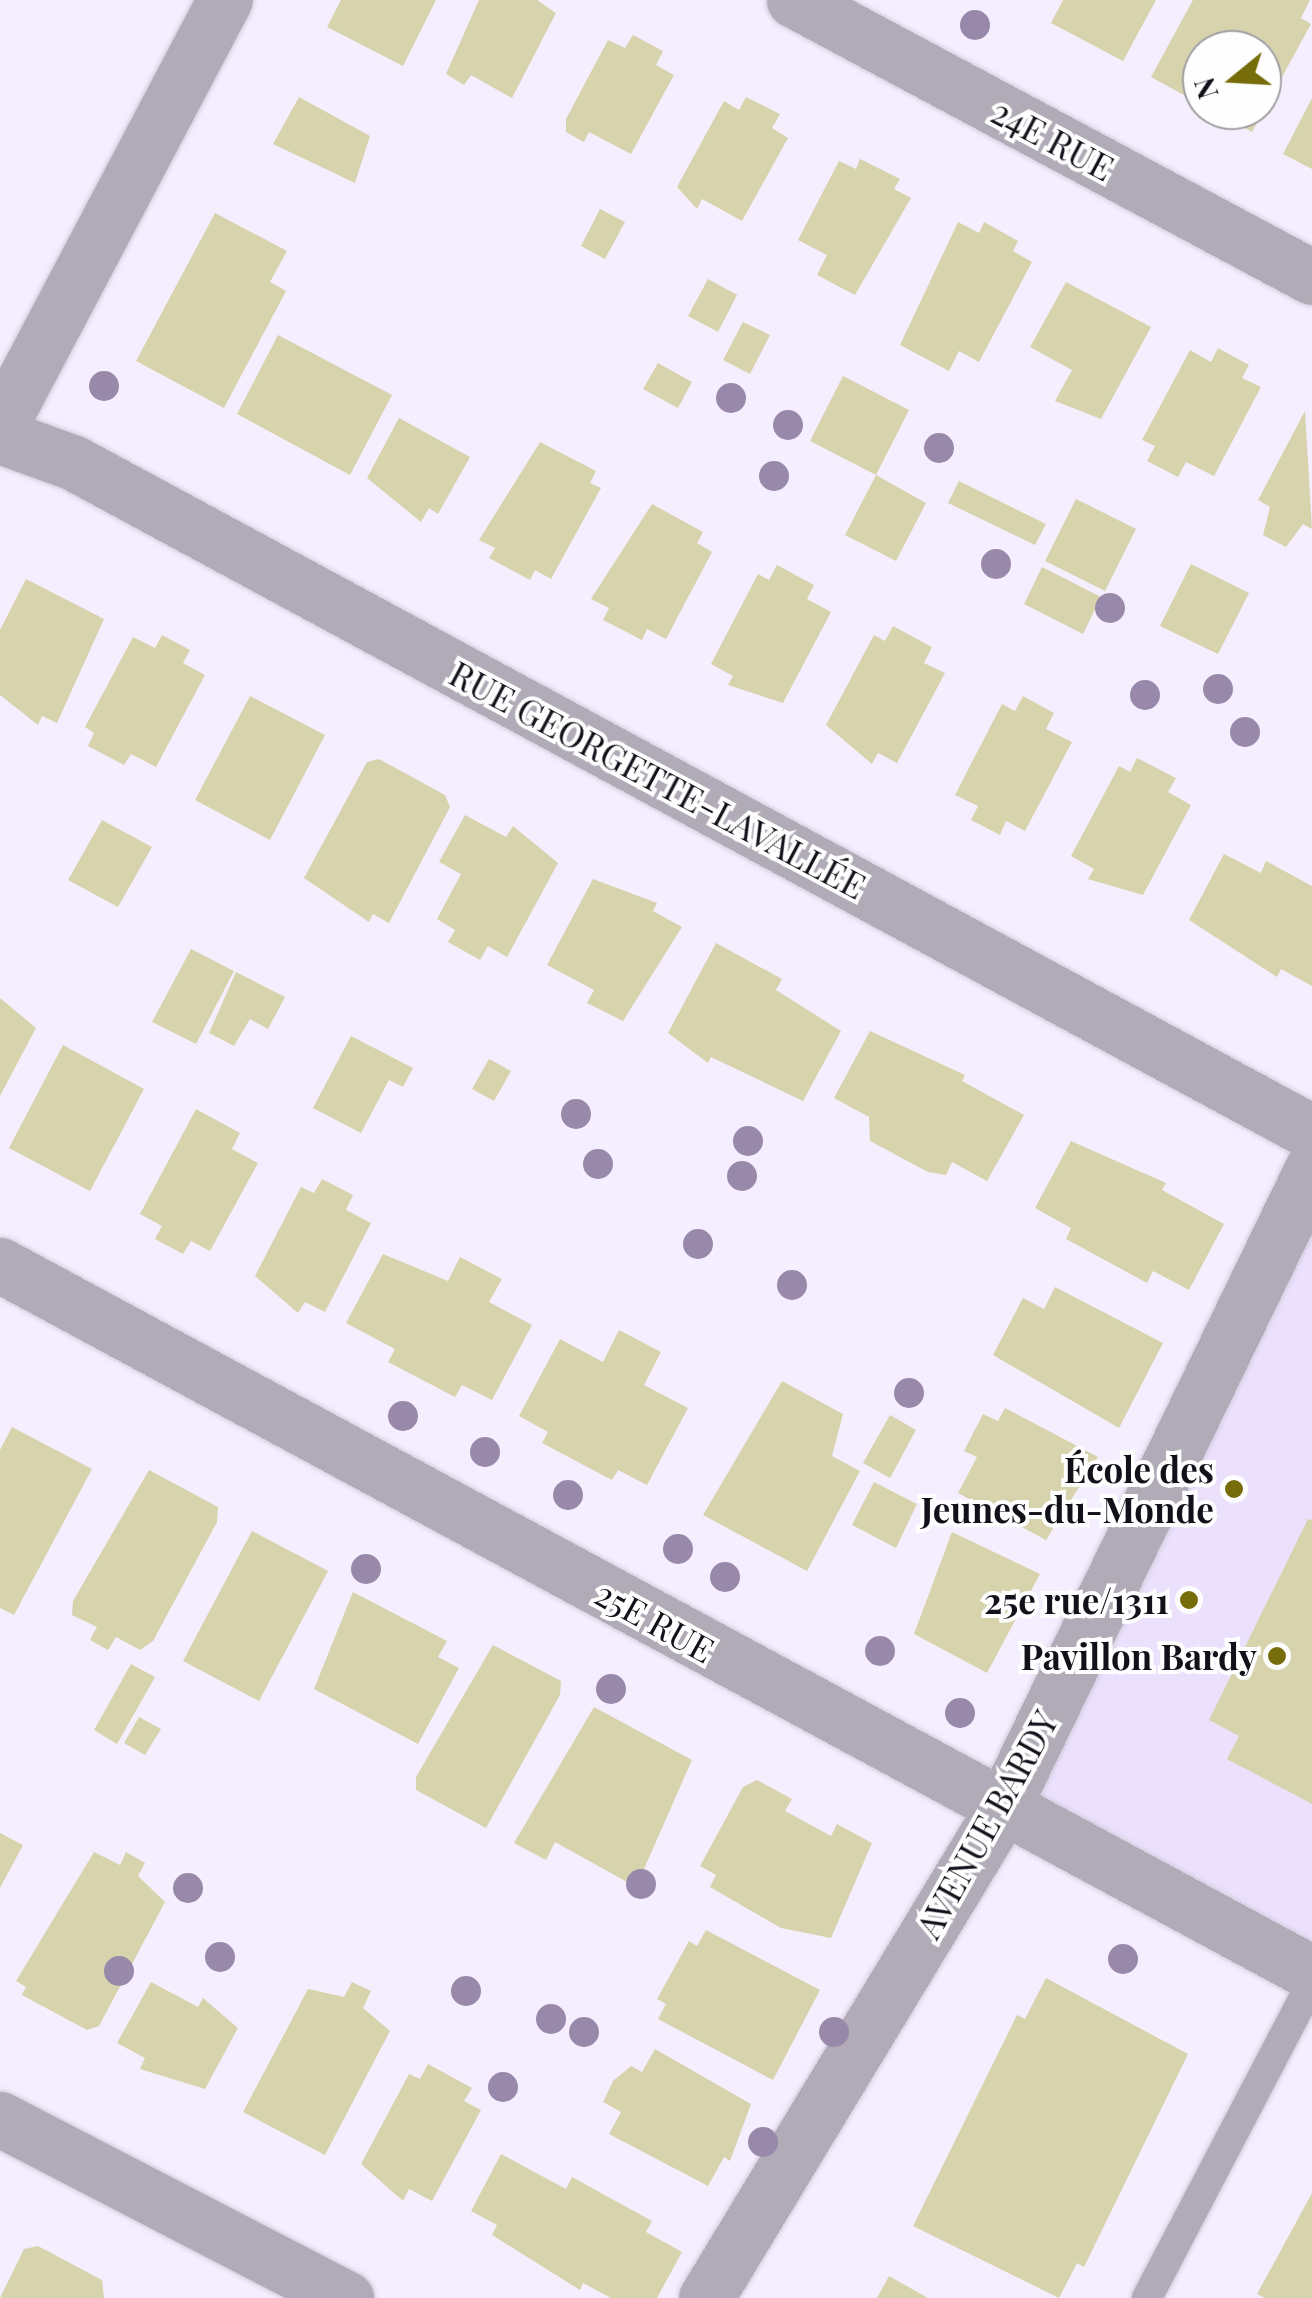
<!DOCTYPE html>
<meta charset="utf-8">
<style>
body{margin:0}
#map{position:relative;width:1312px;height:2298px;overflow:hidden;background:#f5eeff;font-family:"Playfair Display",serif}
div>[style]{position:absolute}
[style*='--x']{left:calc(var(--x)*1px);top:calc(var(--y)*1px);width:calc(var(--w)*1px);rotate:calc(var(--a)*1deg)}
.built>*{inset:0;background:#ece1fd}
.building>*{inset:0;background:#d6d3ad}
.roads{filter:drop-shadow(0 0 2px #d1cada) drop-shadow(0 0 2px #d1cada)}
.lane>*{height:30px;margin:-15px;padding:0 15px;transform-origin:15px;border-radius:15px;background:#b0abb7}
.street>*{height:55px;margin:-27.5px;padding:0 27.5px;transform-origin:27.5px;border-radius:27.5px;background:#b0abb7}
.trees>*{width:30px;height:30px;margin:-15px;border-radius:50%;background:#9889aa}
.dots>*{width:28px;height:28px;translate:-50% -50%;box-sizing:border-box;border:5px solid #fefefe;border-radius:50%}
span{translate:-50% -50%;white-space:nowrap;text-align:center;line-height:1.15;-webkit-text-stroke:8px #fefefe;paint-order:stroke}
.street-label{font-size:35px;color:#141019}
.poi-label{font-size:35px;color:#141019;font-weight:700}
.right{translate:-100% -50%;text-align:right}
.north{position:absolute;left:1182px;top:30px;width:100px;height:100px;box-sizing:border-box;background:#fefefe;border:2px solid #a09fa2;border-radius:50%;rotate:252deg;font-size:28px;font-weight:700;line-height:40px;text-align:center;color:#141019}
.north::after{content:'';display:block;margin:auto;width:35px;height:45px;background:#766d0a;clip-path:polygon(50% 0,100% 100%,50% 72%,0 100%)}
</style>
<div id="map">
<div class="built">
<div style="clip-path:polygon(1312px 1169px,1312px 1956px,1002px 1809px)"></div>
</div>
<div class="building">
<div style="clip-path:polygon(341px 0,436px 0,403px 66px,327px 27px)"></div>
<div style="clip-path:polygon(479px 0,537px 0,556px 13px,512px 98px,471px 75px,464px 85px,446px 74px)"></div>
<div style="clip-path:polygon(1063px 0,1156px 0,1123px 61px,1051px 23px)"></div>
<div style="clip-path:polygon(1193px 0,1310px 0,1301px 18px,1311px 24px,1252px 132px,1211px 110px,1262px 110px,1262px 50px,1202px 50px,1202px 105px,1151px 77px)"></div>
<div style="clip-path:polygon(633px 35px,663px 51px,656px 65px,674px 75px,631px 154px,589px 132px,584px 142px,566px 132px,566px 119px,608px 40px,625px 48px)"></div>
<div style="clip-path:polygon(299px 97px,370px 136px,355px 183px,273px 144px)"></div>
<div style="clip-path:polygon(746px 97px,780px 114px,772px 128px,788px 138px,742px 221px,702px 199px,697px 209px,677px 187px,724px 101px,739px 110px)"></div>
<div style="clip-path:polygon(1312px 98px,1312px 169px,1283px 154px)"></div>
<div style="clip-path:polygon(860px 159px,900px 179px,894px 189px,911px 198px,855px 295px,817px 275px,827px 255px,798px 240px,839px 161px,856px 169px)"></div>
<div style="clip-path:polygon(600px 209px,625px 222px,605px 259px,581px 246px)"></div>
<div style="clip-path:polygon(215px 213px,287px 251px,270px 282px,286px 291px,224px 408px,136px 361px)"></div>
<div style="clip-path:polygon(958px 222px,979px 233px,984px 222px,1018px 241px,1013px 251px,1032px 262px,979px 362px,959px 351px,949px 371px,900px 345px)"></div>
<div style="clip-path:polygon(708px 279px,737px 295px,718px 332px,688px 316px)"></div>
<div style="clip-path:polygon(1066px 282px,1151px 327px,1101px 419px,1055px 401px,1072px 370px,1030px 347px)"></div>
<div style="clip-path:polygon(743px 322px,770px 335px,750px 374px,723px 360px)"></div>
<div style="clip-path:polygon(278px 335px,392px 395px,350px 475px,237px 414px)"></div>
<div style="clip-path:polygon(1218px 348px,1249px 365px,1242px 378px,1261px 387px,1214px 476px,1186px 462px,1178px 477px,1147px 461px,1155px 446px,1142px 440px,1190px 350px,1211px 362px)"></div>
<div style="clip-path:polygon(658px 363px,692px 382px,678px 408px,643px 389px)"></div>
<div style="clip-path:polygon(843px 376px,909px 410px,876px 475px,810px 441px)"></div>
<div style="clip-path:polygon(1305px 411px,1312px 529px,1303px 524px,1286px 547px,1263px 535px,1270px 507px,1258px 500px)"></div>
<div style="clip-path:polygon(399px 418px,470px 457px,438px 514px,429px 508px,421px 522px,367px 478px)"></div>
<div style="clip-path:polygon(540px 442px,596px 471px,590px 483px,601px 488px,551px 579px,535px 570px,530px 580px,489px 558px,495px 548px,479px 540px)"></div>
<div style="clip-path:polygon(876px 475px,926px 503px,896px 561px,845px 535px)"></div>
<div style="clip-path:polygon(959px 481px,1046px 524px,1035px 545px,948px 503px)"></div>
<div style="clip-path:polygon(1076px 499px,1136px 529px,1105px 591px,1045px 561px)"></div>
<div style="clip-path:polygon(652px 504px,703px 532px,697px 543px,712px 552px,666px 639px,647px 629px,642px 640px,603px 620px,609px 608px,591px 599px)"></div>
<div style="clip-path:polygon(1191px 564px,1249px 593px,1218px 654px,1160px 626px)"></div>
<div style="clip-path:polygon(777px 565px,814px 585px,807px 599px,831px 612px,783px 703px,728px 685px,733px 676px,711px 664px,758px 574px,769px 580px)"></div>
<div style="clip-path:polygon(1042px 567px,1101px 597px,1083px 634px,1024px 604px)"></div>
<div style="clip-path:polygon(26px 579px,104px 619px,57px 723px,42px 716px,38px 725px,0 695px,0 630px)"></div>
<div style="clip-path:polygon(893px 626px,932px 647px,924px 663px,945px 673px,897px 763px,878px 753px,872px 764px,826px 725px,874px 635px,885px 641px)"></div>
<div style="clip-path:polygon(162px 635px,190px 650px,183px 663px,205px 675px,156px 767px,131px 754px,124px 765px,88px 746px,94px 733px,85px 727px,133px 637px,155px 648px)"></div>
<div style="clip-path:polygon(250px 696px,325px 735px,270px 840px,195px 800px)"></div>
<div style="clip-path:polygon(1023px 696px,1054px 713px,1046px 729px,1072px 742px,1025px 831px,1006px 821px,1000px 835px,971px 820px,978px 806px,955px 795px,1002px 704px,1015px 711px)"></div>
<div style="clip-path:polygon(1137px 758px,1176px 778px,1168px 792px,1191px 805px,1143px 895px,1088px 879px,1094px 869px,1071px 856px,1119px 766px,1130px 772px)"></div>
<div style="clip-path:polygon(379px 759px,445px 795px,450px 807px,389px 923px,373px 914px,369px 922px,304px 878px,367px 762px)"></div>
<div style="clip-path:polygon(465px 815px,506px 837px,513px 826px,558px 863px,507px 957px,488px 946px,480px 960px,448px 942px,455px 930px,437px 919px,461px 874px,439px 862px)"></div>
<div style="clip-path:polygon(102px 820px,152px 847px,118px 907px,68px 880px)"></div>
<div style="clip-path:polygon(1224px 854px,1261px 873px,1266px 861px,1312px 886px,1312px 986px,1281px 969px,1277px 977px,1189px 920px)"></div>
<div style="clip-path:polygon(593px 879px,657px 903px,653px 911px,682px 927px,623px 1021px,587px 1003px,594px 990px,547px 965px)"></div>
<div style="clip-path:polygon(716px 943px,782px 979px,776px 990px,841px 1031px,803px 1101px,711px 1057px,708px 1063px,668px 1033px)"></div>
<div style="clip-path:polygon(191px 949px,234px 971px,196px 1044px,152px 1022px)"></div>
<div style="clip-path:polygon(236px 972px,285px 997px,268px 1029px,250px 1019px,234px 1046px,209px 1033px)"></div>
<div style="clip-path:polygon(0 998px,36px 1028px,0 1096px)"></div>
<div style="clip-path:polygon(870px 1031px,965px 1075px,962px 1081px,1024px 1115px,987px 1181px,952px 1162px,946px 1175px,928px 1172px,870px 1141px,869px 1117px,834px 1098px)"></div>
<div style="clip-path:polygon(351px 1036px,413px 1068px,403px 1087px,389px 1080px,361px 1133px,313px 1108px)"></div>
<div style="clip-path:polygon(63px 1045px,144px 1089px,90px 1191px,9px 1148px)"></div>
<div style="clip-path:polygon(489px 1059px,511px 1071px,494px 1101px,472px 1089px)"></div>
<div style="clip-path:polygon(196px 1109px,240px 1133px,232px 1149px,258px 1163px,210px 1251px,191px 1241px,183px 1254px,155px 1239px,162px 1226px,140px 1214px)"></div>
<div style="clip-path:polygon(1071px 1141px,1166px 1183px,1162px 1190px,1224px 1224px,1189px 1290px,1153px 1271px,1147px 1283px,1066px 1239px,1071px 1228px,1035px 1208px)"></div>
<div style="clip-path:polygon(322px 1179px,353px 1195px,346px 1210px,371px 1223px,325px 1312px,305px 1302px,298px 1313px,255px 1276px,301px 1187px,314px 1193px)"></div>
<div style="clip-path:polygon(383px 1254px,448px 1281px,460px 1257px,502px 1279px,489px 1302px,532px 1325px,492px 1400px,462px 1385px,455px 1397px,388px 1362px,395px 1349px,346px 1323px)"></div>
<div style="clip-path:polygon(1055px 1287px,1163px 1343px,1119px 1428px,993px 1355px,1023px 1298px,1044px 1309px)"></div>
<div style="clip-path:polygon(619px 1330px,661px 1352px,644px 1385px,688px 1408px,647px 1485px,618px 1470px,612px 1480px,542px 1443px,548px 1432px,519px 1416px,560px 1339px,603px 1362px)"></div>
<div style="clip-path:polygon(782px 1381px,843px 1414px,832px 1456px,860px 1471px,807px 1571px,703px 1515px)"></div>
<div style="clip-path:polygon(1005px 1408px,1098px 1457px,1046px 1540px,958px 1493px,977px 1457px,964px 1451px,983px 1414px,998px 1421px)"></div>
<div style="clip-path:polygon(890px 1415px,916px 1430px,890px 1478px,863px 1463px)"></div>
<div style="clip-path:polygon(12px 1427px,92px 1469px,14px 1615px,0 1608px,0 1450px)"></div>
<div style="clip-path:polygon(149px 1470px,218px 1507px,217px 1522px,153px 1641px,140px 1650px,116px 1637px,108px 1650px,90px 1640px,97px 1627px,72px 1615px,73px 1601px)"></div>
<div style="clip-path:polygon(874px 1482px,917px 1504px,896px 1548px,852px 1525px)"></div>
<div style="clip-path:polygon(1308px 1519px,1312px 1520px,1312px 1804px,1227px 1759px,1239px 1736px,1209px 1720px)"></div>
<div style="clip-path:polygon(252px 1531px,328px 1571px,259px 1701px,183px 1661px)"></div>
<div style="clip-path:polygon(952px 1532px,1040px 1574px,987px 1673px,914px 1634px)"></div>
<div style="clip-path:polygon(353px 1592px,447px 1641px,438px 1657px,459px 1668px,418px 1744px,314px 1689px)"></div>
<div style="clip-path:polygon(493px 1645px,561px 1681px,560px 1695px,486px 1828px,416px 1790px,416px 1777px)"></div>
<div style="clip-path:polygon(131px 1664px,155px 1677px,117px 1744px,94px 1730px)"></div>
<div style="clip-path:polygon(594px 1707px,692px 1760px,636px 1887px,555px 1842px,546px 1860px,514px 1843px)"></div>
<div style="clip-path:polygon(139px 1717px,161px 1729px,145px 1755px,124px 1743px)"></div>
<div style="clip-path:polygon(757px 1780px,792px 1799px,785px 1811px,831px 1836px,837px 1824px,872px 1843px,831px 1938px,781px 1928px,710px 1887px,716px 1875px,700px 1866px,743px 1787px)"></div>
<div style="clip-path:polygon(0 1833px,23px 1845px,0 1888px)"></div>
<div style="clip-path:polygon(94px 1852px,120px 1865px,126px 1852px,145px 1863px,138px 1876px,165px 1902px,99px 2026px,87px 2030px,22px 1995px,26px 1987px,16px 1981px)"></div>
<div style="clip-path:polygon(706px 1930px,820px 1990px,773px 2080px,658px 2019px,666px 2004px,657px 1999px,689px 1941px,697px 1946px)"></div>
<div style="clip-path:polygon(1046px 1978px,1188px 2054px,1084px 2267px,1077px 2263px,1059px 2298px,913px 2226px,1017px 2015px,1025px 2019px)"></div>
<div style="clip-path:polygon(151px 1982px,198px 2007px,203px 1998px,238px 2028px,205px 2089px,140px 2069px,145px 2058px,117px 2043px)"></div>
<div style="clip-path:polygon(352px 1982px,371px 1991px,363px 2008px,390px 2031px,325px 2155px,243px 2112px,308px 1989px,344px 1997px)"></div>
<div style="clip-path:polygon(655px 2049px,751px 2104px,730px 2161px,724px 2157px,708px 2186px,609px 2134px,621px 2112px,603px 2102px,613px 2081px,631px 2066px,642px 2072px)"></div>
<div style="clip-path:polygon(428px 2064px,472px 2088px,464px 2101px,481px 2110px,432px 2201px,409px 2189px,403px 2201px,361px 2164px,409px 2074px,420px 2079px)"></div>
<div style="clip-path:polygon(501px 2154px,566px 2189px,572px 2177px,652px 2221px,646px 2232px,682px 2252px,657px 2298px,611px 2298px,583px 2283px,580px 2290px,492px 2235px,497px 2225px,471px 2211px)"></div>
<div style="clip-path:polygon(1312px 2193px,1312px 2298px,1265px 2298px,1257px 2294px)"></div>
<div style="clip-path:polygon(38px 2246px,102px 2280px,104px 2298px,0 2298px,24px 2249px)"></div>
<div style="clip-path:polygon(889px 2276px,928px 2298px,877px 2298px)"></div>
</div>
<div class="roads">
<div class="lane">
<div style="--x:1147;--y:2298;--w:356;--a:-62.4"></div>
</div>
<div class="street">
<div style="--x:794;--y:0;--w:587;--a:28.14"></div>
<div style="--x:0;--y:426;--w:482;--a:-62.2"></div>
<div style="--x:0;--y:436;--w:79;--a:20"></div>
<div style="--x:74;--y:463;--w:1407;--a:28.39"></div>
<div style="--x:0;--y:1265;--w:1491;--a:28.35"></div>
<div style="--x:0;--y:2119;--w:390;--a:27.4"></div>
<div style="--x:706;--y:2298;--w:572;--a:-58.81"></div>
<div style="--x:1002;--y:1809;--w:711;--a:-64.16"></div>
</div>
</div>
<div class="trees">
<div style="left:975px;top:25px"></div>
<div style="left:104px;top:386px"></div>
<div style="left:731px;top:398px"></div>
<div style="left:788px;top:425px"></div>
<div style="left:939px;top:448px"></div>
<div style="left:774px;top:476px"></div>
<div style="left:996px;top:564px"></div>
<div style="left:1110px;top:608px"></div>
<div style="left:1218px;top:689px"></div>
<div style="left:1145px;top:695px"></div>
<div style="left:1245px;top:732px"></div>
<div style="left:576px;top:1114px"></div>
<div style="left:748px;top:1141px"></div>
<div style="left:598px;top:1164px"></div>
<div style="left:742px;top:1176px"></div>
<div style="left:698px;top:1244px"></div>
<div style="left:792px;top:1285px"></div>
<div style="left:909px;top:1393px"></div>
<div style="left:403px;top:1416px"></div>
<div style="left:485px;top:1452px"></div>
<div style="left:568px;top:1495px"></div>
<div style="left:678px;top:1549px"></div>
<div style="left:366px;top:1569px"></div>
<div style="left:725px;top:1577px"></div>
<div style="left:880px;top:1651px"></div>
<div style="left:611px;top:1689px"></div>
<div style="left:960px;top:1713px"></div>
<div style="left:641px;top:1884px"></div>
<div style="left:188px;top:1888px"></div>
<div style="left:220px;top:1957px"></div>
<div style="left:1123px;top:1959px"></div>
<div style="left:119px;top:1971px"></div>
<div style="left:466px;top:1991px"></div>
<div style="left:551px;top:2019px"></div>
<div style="left:584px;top:2032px"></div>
<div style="left:834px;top:2032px"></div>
<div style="left:503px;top:2087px"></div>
<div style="left:763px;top:2142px"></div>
</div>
<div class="dots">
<div style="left:1234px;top:1489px;background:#766d0a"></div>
<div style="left:1189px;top:1600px;background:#766d0a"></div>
<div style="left:1277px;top:1656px;background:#766d0a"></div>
</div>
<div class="street-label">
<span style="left:1053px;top:139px;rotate:28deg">24E RUE</span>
<span style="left:658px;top:779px;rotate:28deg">RUE GEORGETTE-LAVALLÉE</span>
<span style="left:655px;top:1621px;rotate:29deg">25E RUE</span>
<span style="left:986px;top:1824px;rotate:-61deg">AVENUE BARDY</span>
</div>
<div class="poi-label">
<span class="right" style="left:1214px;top:1489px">École des<br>Jeunes-du-Monde</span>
<span class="right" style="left:1169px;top:1600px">25e rue/1311</span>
<span class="right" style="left:1257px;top:1656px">Pavillon Bardy</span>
</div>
<div class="north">N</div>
</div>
